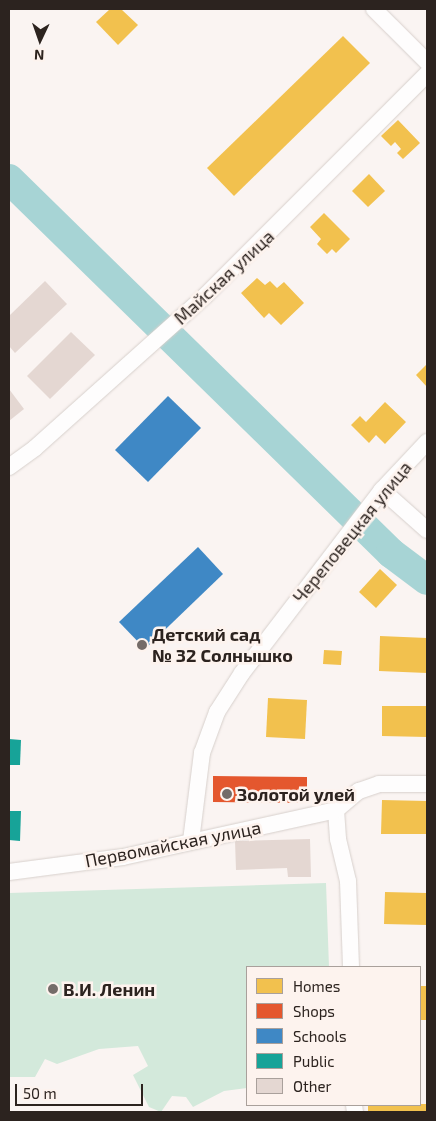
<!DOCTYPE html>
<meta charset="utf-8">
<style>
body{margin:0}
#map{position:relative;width:436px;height:1121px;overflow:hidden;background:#faf4f2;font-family:"Exo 2",sans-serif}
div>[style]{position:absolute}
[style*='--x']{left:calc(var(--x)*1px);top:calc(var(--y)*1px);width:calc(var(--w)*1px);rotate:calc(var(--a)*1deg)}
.green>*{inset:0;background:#d3e9db}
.homes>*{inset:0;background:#f2c14e}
.shops>*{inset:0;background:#e4572e}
.schools>*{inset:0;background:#3f88c5}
.public>*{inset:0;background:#17a398}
.river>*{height:30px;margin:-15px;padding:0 15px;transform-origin:15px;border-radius:15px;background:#a7d4d5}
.building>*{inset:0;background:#e4d7d2}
.roads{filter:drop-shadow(0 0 1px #d7d0cc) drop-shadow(0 0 1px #d7d0cc)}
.minor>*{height:16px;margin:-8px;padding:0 8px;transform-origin:8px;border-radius:8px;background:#fefdfd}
.dots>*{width:14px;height:14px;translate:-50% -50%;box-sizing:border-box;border:2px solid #fdf3ee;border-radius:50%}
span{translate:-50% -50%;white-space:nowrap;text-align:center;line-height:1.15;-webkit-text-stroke:5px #fdf3ee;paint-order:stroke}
.street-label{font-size:18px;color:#2c231f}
.poi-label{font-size:18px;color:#2c231f;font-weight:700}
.left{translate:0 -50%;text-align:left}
.frame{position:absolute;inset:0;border:10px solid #2c231f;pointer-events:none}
.legend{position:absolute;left:246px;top:966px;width:175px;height:140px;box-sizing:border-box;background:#fdf3ee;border:1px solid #a9a09b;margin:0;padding:6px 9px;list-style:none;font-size:15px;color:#2c231f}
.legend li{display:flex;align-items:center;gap:10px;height:25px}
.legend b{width:25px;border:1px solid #a9a09b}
.north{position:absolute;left:15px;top:15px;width:50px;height:50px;-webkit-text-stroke:4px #fdf3ee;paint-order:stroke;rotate:183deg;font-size:14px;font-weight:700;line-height:20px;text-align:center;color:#2c231f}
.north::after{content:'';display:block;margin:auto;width:18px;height:22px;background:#2c231f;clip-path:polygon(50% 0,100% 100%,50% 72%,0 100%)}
.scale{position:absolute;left:15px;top:1084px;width:128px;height:22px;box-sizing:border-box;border:2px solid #2c231f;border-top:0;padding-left:6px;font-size:15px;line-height:18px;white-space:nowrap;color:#2c231f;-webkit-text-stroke:4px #fdf3ee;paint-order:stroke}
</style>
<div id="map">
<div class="green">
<div style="clip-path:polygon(326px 883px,329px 967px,247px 967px,247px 1088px,224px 1091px,193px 1107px,186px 1097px,172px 1096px,161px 1112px,149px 1107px,133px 1075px,148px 1066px,138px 1046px,99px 1049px,57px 1064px,45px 1059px,35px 1077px,9px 1077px,9px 893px)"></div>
</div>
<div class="homes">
<div style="clip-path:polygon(110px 9px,121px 9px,138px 25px,118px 45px,96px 22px)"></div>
<div style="clip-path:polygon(343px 36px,370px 63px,234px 196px,207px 168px)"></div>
<div style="clip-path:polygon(398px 120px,420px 143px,403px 159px,397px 153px,401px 149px,395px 142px,391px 146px,381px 136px)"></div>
<div style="clip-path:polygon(369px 174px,385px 191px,368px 207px,352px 191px)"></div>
<div style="clip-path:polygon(324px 213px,350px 239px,336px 253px,332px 249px,327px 254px,317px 244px,321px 239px,310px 227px)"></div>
<div style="clip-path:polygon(257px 278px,265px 285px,270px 281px,277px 288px,284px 282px,304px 303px,281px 325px,269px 313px,264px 318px,241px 293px)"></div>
<div style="clip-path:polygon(427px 364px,427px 387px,416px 375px)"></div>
<div style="clip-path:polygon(385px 402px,406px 422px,385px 444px,376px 435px,369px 443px,351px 425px,360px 416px,366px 422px)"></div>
<div style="clip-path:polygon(380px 569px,397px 585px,376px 608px,359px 592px)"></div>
<div style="clip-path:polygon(380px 636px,427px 638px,427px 673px,379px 671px)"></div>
<div style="clip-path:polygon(324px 650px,342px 651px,341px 665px,323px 664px)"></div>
<div style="clip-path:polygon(268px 698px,307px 700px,305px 739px,266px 737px)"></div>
<div style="clip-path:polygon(382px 706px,427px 706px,427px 737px,382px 736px)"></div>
<div style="clip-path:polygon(382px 800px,427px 801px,427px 834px,381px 834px)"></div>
<div style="clip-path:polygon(385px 892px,427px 893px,427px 925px,384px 924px)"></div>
<div style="clip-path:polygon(420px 986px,427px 986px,427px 1020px,420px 1020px)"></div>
<div style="clip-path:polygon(420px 1104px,427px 1104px,427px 1112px,368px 1112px,368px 1105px)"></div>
</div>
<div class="shops">
<div style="clip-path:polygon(213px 776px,307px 777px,307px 803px,213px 802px)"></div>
</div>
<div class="schools">
<div style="clip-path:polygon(168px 396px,201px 428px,148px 482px,115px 450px)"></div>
<div style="clip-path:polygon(198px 547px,223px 574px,145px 649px,119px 622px)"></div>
</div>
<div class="public">
<div style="clip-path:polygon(9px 739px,21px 740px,20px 765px,9px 765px)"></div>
<div style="clip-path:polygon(9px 811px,21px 811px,20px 841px,9px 840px)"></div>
</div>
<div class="river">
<div style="--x:9;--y:179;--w:535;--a:44.39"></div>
<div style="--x:391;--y:553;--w:45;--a:36.9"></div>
</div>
<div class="building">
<div style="clip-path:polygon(45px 281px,67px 304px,15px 353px,9px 346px,9px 316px)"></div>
<div style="clip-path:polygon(71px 332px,95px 355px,50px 399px,27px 376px)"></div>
<div style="clip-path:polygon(9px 389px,24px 409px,9px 421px)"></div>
<div style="clip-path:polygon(310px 839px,311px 877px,288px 877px,287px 868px,236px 870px,235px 841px)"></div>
</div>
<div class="roads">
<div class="minor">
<div style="--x:374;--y:9;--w:75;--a:45"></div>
<div style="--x:9;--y:467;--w:32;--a:-36"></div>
<div style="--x:35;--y:448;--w:229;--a:-41.8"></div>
<div style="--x:206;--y:295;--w:313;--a:-45"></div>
<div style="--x:382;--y:490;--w:60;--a:41.6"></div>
<div style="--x:336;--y:810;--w:29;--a:86"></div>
<div style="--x:338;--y:839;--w:43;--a:76.6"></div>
<div style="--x:348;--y:881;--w:86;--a:88"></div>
<div style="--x:191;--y:841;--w:89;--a:-82.9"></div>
<div style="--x:202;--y:753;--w:44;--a:-69.9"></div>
<div style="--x:217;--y:712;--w:46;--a:-57.3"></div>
<div style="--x:242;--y:673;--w:230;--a:-52.6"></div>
<div style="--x:382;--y:490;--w:66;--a:-46.8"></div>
<div style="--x:9;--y:872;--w:115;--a:-7.5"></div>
<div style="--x:123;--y:857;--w:218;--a:-12.4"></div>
<div style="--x:336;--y:810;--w:30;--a:-40"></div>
<div style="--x:359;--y:791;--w:21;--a:-19"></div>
<div style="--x:379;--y:784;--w:48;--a:0"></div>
<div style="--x:354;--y:1105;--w:7;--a:82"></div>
</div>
</div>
<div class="dots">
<div style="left:142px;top:645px;background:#746c69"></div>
<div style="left:227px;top:794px;background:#746c69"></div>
<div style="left:53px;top:989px;background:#746c69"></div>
</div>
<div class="street-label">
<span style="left:224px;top:277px;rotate:-43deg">Майская улица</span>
<span style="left:352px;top:532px;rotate:-51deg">Череповецкая улица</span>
<span style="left:173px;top:844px;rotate:-11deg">Первомайская улица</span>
</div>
<div class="poi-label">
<span class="left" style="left:152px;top:645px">Детский сад<br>№ 32 Солнышко</span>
<span class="left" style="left:237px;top:794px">Золотой улей</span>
<span class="left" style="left:63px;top:989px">В.И. Ленин</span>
</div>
<div class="frame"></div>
<ul class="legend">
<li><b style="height:14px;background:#f2c14e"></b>Homes</li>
<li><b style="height:14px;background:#e4572e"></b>Shops</li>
<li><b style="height:14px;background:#3f88c5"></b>Schools</li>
<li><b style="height:14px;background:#17a398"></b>Public</li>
<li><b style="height:14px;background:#e4d7d2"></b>Other</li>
</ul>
<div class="north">N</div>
<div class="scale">50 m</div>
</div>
